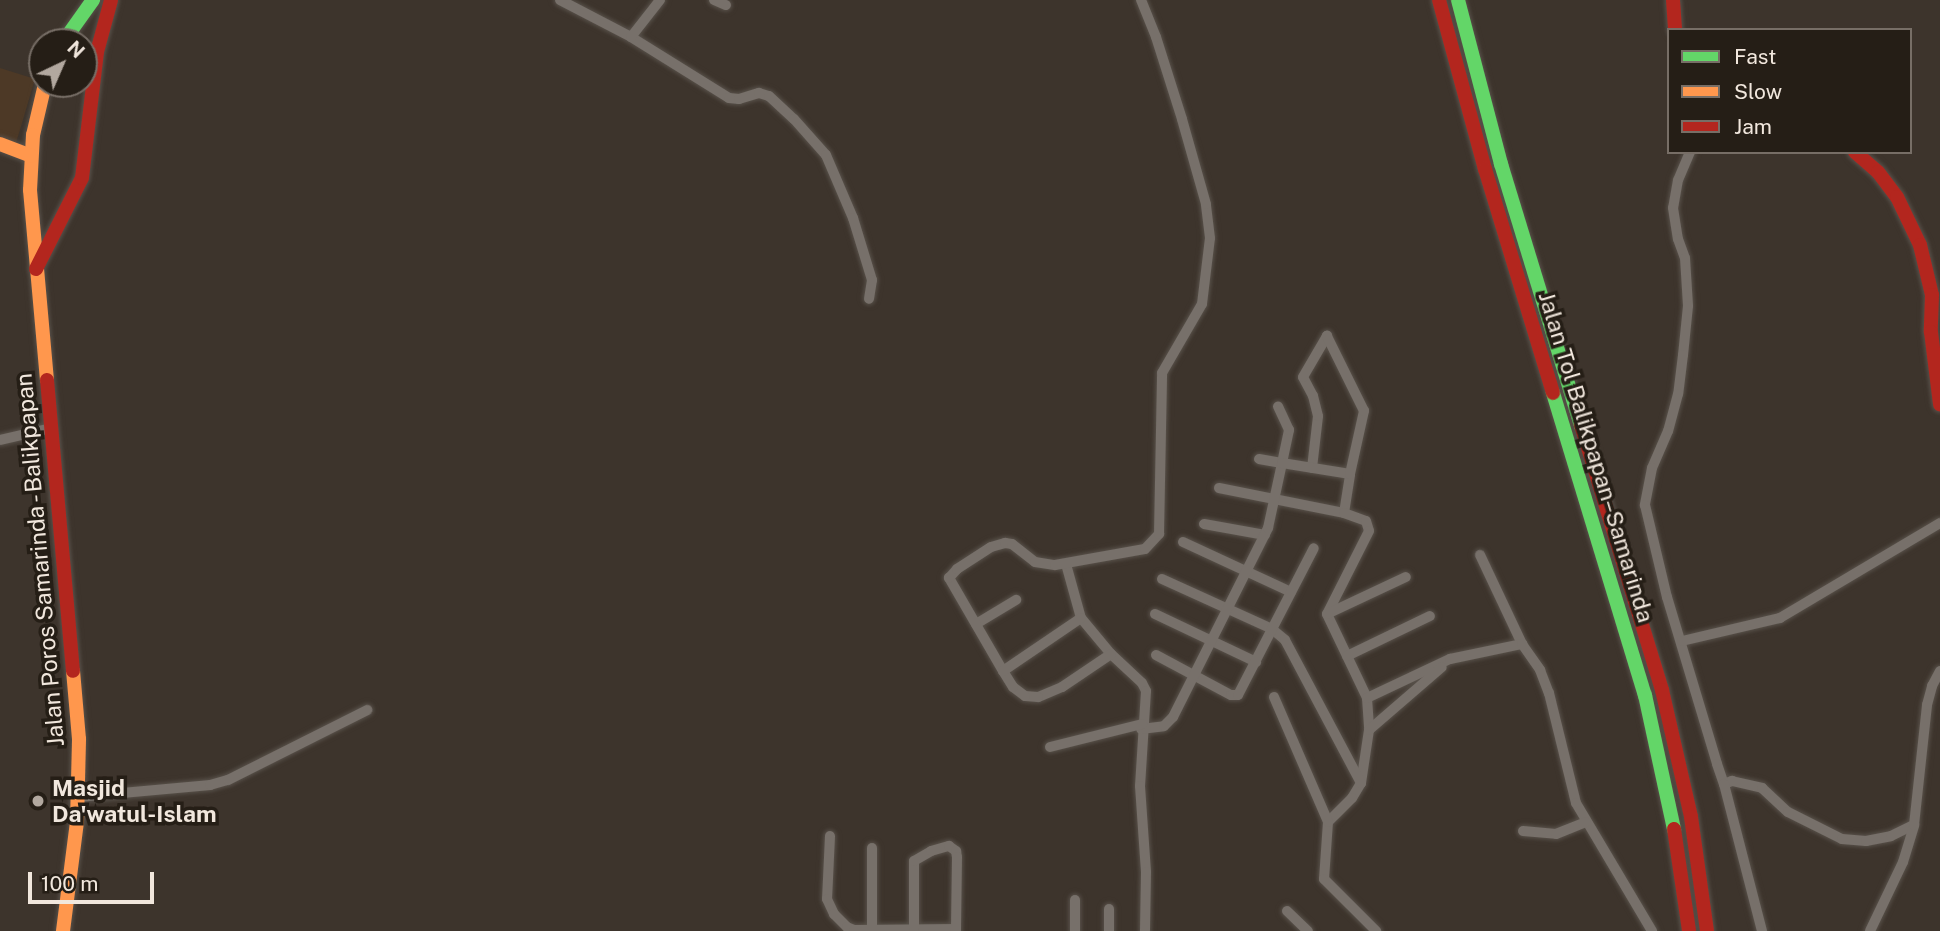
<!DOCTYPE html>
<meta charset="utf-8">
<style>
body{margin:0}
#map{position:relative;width:1940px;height:931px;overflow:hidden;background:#3d342c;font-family:"Public Sans",sans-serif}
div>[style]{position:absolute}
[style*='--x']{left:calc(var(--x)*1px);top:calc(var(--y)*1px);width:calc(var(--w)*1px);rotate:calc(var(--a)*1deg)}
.built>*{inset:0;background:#4d3926}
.roads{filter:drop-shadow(0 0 2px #58514a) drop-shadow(0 0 2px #58514a)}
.street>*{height:10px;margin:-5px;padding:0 5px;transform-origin:5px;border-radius:5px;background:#77706a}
.fast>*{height:14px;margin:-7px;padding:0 7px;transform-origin:7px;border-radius:7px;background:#63d668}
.slow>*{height:14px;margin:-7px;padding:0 7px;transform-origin:7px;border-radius:7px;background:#ff974d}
.jam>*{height:14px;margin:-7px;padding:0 7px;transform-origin:7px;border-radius:7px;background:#b3261e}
.dots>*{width:19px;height:19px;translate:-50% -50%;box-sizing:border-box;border:4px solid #251e16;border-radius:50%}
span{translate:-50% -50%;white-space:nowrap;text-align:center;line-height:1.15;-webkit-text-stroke:7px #251e16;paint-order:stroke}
.street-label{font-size:23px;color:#f1e7dd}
.poi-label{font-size:23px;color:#f1e7dd;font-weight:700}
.left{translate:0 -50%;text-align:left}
.legend{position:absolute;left:1667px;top:28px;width:245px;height:126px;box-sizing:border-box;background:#251e16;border:2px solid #776e66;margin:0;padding:9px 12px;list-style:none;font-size:21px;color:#f1e7dd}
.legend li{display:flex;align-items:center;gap:14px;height:35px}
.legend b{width:35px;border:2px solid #776e66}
.north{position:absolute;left:28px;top:28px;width:70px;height:70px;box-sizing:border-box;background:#251e16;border:2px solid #776e66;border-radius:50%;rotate:44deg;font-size:19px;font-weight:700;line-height:28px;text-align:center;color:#f1e7dd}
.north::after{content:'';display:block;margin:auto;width:24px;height:32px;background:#b2a89f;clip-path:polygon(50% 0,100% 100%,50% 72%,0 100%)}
.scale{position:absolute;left:28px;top:872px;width:126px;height:32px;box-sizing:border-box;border:4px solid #f1e7dd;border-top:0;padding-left:9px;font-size:21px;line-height:24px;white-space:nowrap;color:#f1e7dd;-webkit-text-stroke:5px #251e16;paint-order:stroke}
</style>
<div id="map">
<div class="built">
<div style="clip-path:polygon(0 68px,35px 79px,16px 143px,0 138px)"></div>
</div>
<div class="roads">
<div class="street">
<div style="--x:560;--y:0;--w:80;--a:27.5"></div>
<div style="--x:631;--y:37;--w:115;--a:31.9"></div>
<div style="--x:729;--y:98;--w:10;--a:6"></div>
<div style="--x:739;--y:99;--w:21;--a:-17"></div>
<div style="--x:759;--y:93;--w:10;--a:17"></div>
<div style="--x:769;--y:96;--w:34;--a:43"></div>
<div style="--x:794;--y:119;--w:48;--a:48.4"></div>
<div style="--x:826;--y:155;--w:69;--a:66.8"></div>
<div style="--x:853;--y:218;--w:65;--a:73"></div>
<div style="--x:872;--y:280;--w:19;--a:99"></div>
<div style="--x:714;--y:0;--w:13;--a:23"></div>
<div style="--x:631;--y:37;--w:47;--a:-51.9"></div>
<div style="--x:1690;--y:152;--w:30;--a:113"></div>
<div style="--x:1678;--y:180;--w:28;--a:100"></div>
<div style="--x:1673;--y:208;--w:31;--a:81"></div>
<div style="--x:1678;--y:239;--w:20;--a:70"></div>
<div style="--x:1685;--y:258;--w:48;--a:86.4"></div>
<div style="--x:1688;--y:306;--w:49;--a:95.8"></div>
<div style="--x:1683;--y:355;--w:39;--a:97"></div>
<div style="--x:1678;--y:394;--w:38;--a:105"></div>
<div style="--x:1668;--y:431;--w:40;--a:113.4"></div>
<div style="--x:1652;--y:468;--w:38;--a:101"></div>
<div style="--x:1645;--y:505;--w:95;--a:76.6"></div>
<div style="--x:1667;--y:597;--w:174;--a:73.3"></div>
<div style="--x:1717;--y:764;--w:21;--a:71"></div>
<div style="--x:1724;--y:784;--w:9;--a:-21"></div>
<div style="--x:1732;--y:781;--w:31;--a:13"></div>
<div style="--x:1762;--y:788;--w:35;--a:43"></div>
<div style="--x:1788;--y:812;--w:60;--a:26.6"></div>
<div style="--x:1842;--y:839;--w:24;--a:5"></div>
<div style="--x:1866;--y:841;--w:25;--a:-11"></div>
<div style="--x:1891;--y:836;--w:25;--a:-26"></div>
<div style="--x:0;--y:440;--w:53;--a:-13"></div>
<div style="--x:1259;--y:459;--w:23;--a:10"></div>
<div style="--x:1282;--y:463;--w:34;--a:-78"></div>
<div style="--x:1289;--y:430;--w:26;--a:-115"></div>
<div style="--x:1312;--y:468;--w:52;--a:-83.4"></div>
<div style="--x:1318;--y:416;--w:21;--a:-104"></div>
<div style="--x:1313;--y:396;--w:21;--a:-118"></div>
<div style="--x:1303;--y:377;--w:48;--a:-59.7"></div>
<div style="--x:1219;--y:488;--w:127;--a:11.3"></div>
<div style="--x:1344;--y:513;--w:39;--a:-81"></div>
<div style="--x:1344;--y:513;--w:23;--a:20"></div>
<div style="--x:1366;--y:521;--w:10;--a:73"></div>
<div style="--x:1369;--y:531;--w:93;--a:116.8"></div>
<div style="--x:1327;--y:614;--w:93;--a:64.5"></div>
<div style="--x:1367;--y:698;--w:32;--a:86"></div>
<div style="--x:1369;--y:730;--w:54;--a:98.6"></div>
<div style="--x:1361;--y:783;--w:17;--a:121"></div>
<div style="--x:1352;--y:798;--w:34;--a:135"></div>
<div style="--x:1328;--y:822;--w:57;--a:94"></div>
<div style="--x:1324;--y:879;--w:74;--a:45"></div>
<div style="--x:1204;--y:524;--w:62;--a:10.2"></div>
<div style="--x:1183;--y:542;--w:119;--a:24.8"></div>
<div style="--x:1480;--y:555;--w:98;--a:64.7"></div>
<div style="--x:1066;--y:564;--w:56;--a:74.5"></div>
<div style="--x:1081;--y:618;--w:47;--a:50.2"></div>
<div style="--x:1111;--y:654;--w:42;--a:43.1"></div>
<div style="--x:1142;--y:683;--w:9;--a:63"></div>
<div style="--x:1146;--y:691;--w:95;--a:93.6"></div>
<div style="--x:1140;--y:786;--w:86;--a:86"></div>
<div style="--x:1146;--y:872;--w:59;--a:91"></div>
<div style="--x:1162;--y:579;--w:121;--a:24.4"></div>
<div style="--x:1272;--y:629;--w:17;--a:40"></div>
<div style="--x:1285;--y:640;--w:162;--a:62"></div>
<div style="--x:1155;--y:614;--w:112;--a:25.4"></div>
<div style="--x:1327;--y:614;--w:87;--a:-25.1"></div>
<div style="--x:976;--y:624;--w:47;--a:-31"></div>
<div style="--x:1682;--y:641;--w:101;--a:-13.2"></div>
<div style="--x:1780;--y:618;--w:186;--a:-30.7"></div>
<div style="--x:1111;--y:654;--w:59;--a:146"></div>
<div style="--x:1062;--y:687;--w:26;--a:157"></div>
<div style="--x:1038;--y:697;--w:13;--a:-176"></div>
<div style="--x:1025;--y:696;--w:15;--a:-143"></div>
<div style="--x:1013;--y:687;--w:19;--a:-122"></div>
<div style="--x:1003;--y:671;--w:108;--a:-120.1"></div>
<div style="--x:949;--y:578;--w:12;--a:-48"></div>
<div style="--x:957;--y:569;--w:40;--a:-32.9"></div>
<div style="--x:991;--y:547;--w:15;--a:-16"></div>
<div style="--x:1005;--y:543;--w:7;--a:8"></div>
<div style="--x:1012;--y:544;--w:29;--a:38"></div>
<div style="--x:1035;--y:562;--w:20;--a:9"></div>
<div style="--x:1055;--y:565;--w:91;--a:-10.1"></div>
<div style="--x:1145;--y:549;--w:21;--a:-47"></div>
<div style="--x:1159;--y:534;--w:161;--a:-88.9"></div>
<div style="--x:1162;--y:373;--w:80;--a:-59.9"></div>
<div style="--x:1202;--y:304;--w:66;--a:-83.1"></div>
<div style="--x:1210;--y:238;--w:34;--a:-97"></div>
<div style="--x:1206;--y:204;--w:88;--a:-105.8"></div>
<div style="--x:1182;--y:119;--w:86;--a:-107.6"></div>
<div style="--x:1156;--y:37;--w:40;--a:-112"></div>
<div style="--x:1156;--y:655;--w:85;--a:28.1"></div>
<div style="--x:1231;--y:695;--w:7;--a:0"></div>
<div style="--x:1238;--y:695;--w:165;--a:-62.7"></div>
<div style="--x:1347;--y:656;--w:92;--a:-25.7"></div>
<div style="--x:1003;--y:671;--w:94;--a:-34.2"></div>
<div style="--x:1274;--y:697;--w:136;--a:66.6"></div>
<div style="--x:1367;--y:698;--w:92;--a:-25.2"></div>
<div style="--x:1450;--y:659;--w:74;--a:-11.8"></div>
<div style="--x:1522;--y:644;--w:32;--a:55"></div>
<div style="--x:1540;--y:670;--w:25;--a:69"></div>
<div style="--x:1549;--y:693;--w:113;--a:76.2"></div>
<div style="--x:1576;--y:803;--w:149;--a:59.3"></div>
<div style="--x:1141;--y:729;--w:23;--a:-7"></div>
<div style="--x:1164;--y:726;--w:13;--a:-45"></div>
<div style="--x:1173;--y:717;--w:212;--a:-63.3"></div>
<div style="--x:1268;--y:528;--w:66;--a:-77.8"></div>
<div style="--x:1282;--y:463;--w:69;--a:9.2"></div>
<div style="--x:1350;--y:474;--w:65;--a:-77.5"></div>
<div style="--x:1364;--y:411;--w:84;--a:-116.3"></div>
<div style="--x:1369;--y:730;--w:96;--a:-40.8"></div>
<div style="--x:1050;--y:747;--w:95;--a:-14"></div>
<div style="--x:1724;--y:784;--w:152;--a:75.5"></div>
<div style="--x:78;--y:797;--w:133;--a:-5.2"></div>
<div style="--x:210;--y:785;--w:19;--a:-16"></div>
<div style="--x:228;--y:780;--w:156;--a:-26.7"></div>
<div style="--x:1523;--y:831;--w:33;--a:5"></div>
<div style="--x:1556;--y:834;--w:32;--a:-22"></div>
<div style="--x:830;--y:836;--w:63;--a:92.7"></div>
<div style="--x:827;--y:899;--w:17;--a:65"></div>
<div style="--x:834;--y:914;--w:18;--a:45"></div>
<div style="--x:847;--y:927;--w:8;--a:23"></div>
<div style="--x:854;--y:930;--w:102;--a:-0.6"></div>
<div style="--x:1075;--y:900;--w:31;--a:90"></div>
<div style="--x:1287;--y:911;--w:29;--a:44"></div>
<div style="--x:914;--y:928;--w:67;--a:-90"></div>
<div style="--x:914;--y:861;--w:20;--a:-30"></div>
<div style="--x:931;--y:851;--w:19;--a:-16"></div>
<div style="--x:949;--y:846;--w:9;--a:36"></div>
<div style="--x:956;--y:851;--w:6;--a:81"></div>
<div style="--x:957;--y:857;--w:74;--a:90.8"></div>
<div style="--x:872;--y:931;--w:83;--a:-90"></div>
<div style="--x:1109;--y:931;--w:22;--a:-90"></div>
<div style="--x:1870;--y:931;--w:76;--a:-64.4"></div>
<div style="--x:1903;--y:862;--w:39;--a:-73"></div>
<div style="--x:1914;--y:825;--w:121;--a:-83.8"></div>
<div style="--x:1927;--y:705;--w:20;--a:-75"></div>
<div style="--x:1932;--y:686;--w:17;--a:-62"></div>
</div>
<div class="fast">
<div style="--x:1458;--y:0;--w:170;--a:75.3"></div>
<div style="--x:1501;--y:164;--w:273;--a:73"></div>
<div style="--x:63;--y:42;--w:52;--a:-54.5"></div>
<div style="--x:1553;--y:393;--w:316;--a:73.1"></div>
<div style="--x:1645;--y:695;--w:137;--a:77.8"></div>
</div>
<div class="slow">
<div style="--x:45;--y:84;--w:52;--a:103.2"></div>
<div style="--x:33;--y:135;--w:55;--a:93.1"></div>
<div style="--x:30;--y:190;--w:191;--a:84.9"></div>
<div style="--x:0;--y:144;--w:33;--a:21"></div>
<div style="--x:63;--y:931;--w:110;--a:-82.7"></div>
<div style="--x:77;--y:822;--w:83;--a:-88.6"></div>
<div style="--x:79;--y:739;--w:68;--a:-95"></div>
</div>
<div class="jam">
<div style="--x:1439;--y:0;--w:175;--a:74.8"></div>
<div style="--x:1485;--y:169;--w:234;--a:73.1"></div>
<div style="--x:1673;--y:0;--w:30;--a:86"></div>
<div style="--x:1855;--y:152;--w:30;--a:41"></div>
<div style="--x:1878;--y:172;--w:31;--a:53"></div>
<div style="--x:1897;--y:197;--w:53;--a:64.4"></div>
<div style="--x:1920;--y:245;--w:51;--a:76.5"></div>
<div style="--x:1932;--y:295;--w:37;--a:92"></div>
<div style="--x:1931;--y:332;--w:73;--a:82.9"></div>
<div style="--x:36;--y:269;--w:102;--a:-63.2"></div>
<div style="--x:82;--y:178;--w:127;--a:-83.2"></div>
<div style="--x:97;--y:52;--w:54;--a:-74.9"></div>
<div style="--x:47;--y:380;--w:292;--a:84.9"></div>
<div style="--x:1581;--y:425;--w:277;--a:73"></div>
<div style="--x:1662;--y:690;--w:130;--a:77.1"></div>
<div style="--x:1691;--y:817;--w:115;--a:82"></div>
<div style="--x:1674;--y:829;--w:103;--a:81.6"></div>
</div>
</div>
<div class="dots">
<div style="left:38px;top:801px;background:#b2a89f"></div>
</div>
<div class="street-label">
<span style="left:1596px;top:457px;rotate:73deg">Jalan Tol Balikpapan–Samarinda</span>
<span style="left:40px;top:560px;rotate:-95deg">Jalan Poros Samarinda - Balikpapan</span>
</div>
<div class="poi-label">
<span class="left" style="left:52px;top:801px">Masjid<br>Da'watul-Islam</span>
</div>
<ul class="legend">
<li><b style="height:9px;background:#63d668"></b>Fast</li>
<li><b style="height:9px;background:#ff974d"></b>Slow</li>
<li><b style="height:9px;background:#b3261e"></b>Jam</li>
</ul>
<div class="north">N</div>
<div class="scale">100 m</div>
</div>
